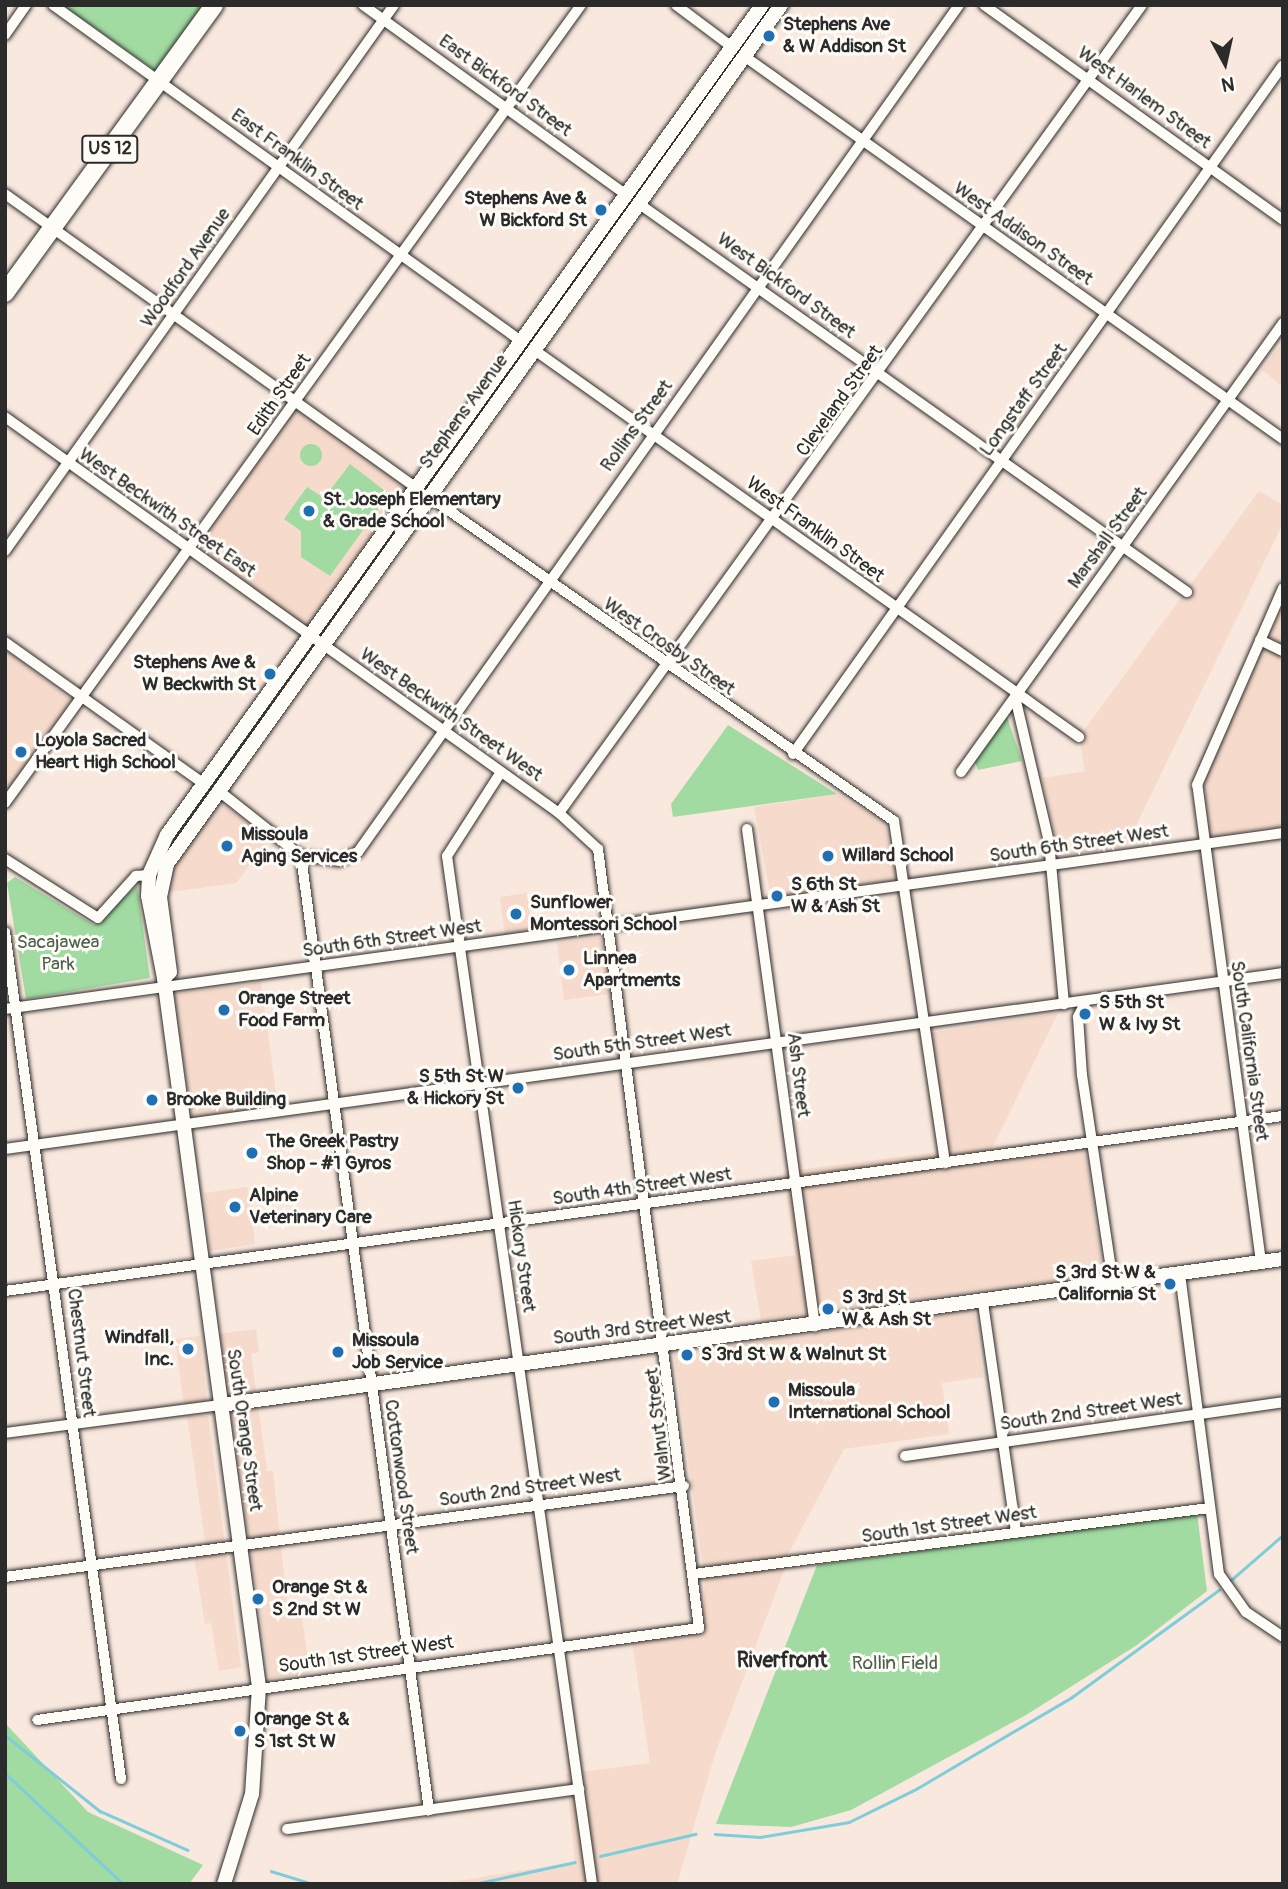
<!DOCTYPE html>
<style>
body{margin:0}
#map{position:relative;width:1288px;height:1889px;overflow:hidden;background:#f9e8dd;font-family:Pangolin,sans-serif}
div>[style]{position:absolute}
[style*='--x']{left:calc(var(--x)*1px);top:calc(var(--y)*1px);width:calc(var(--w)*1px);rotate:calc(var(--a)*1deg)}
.built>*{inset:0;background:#f6dacb}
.green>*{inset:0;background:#a1dba1}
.round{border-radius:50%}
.stream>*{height:2.5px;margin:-1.25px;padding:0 1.25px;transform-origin:1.25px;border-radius:1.25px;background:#7ecdda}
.roads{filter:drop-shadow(0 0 2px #2b2b2b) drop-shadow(0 0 2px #2b2b2b)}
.minor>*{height:10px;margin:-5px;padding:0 5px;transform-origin:5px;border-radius:5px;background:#fdfcf7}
.major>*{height:14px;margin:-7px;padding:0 7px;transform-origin:7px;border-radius:7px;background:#fdfcf7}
.highway>*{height:18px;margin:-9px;padding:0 9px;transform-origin:9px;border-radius:9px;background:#fdfcf7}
.dots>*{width:19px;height:19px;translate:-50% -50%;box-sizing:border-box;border:4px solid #fdfcf7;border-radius:50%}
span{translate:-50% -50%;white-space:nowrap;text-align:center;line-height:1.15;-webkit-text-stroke:6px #fdfcf7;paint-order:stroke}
.shield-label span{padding:2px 5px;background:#fdfcf7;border:2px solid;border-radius:5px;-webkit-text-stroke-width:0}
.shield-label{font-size:18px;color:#2b2b2b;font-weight:700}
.poi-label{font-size:19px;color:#2b2b2b;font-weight:700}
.left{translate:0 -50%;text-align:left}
.right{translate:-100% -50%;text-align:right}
.street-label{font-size:19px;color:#2b2b2b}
.park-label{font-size:19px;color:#4e604e}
.neighbourhood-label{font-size:21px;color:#2b2b2b;font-weight:700}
.frame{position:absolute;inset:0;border:7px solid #2b2b2b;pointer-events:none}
.north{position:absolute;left:1190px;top:28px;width:70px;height:70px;-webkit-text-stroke:5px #fdfcf7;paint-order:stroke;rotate:172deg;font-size:19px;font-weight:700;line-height:28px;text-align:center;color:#2b2b2b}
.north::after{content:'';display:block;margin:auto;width:24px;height:32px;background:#2b2b2b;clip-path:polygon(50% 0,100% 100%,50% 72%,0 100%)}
</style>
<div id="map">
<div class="built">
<div style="clip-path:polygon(1283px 342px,1283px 387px,1262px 370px)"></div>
<div style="clip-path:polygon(296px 405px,415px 487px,310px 636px,191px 549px)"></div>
<div style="clip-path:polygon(1259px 491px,1283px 505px,1283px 523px,1126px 846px,1060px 856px,1042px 778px,1085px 771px,1079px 737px)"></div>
<div style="clip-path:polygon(1283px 605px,1283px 826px,1210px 836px,1204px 783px,1211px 759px)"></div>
<div style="clip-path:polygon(5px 650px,71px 700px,5px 796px)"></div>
<div style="clip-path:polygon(837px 794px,884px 821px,897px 880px,771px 898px,754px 807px)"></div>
<div style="clip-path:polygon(214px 799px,269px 839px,236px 883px,162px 893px,165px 869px)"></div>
<div style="clip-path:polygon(527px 893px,532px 931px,505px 935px,500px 897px)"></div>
<div style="clip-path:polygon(601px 937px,609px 994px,564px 1000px,557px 943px)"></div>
<div style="clip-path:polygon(261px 982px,278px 1107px,192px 1119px,174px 994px)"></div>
<div style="clip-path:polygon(1058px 1013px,985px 1163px,1085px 1149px,1103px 1274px,761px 1320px,751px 1261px,795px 1255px,783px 1172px,937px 1152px,929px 1033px)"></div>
<div style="clip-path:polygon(247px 1187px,255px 1244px,210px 1251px,204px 1193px)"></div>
<div style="clip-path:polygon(974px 1310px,983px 1377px,942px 1383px,949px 1434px,844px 1449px,786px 1558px,703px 1568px,674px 1354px)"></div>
<div style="clip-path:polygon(256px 1329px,259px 1352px,251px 1354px,267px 1471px,273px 1471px,288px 1612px,301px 1611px,310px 1673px,270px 1679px,218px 1334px)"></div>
<div style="clip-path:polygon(200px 1336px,207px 1403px,184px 1406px,175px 1339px)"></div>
<div style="clip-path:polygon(187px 1416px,208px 1416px,241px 1667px,219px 1671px,211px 1623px,205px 1624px,193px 1551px,206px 1549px)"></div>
<div style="clip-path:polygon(786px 1565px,715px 1754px,677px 1884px,438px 1884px,575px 1862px,566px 1774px,650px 1763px,632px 1642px,703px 1627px,705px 1576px)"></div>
</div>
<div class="green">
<div style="clip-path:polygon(62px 5px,203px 5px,157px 72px)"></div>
<div style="clip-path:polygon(703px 89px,708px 93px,558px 303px,556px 301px)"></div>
<div class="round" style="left:300px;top:444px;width:22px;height:22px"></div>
<div style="clip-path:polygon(350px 464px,389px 494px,330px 576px,301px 557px,301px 531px,284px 519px,307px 487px,324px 498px)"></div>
<div style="clip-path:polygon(266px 706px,271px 709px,164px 858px,169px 842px)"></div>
<div style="clip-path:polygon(1007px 717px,1022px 761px,978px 770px,975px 762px)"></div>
<div style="clip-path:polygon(728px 725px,837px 794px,673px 817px,671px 804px)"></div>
<div style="clip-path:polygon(15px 877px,94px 925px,137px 886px,150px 978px,26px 999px,7px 883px)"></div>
<div style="clip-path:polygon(1197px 1513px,1207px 1591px,1137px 1645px,1026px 1715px,851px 1810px,791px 1827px,716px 1824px,817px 1565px)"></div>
<div style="clip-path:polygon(5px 1723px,88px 1812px,203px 1865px,189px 1884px,5px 1884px)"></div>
</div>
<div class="stream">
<div style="--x:1230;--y:1581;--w:70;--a:-41"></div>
<div style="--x:5;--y:1735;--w:122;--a:38.7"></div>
<div style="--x:100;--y:1811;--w:96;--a:23.9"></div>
<div style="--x:5;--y:1773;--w:162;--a:43.2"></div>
<div style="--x:715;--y:1834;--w:45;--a:3.8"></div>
<div style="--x:760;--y:1837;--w:90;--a:-9.6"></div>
<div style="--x:849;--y:1822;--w:75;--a:-26.2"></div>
<div style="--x:916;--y:1789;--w:181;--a:-30.5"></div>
<div style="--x:1072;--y:1697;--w:182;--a:-36.1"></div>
<div style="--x:600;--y:1856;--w:98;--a:-13"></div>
<div style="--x:271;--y:1871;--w:44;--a:17.2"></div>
<div style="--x:474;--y:1884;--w:103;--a:-12.3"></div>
</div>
<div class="roads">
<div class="minor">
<div style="--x:53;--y:5;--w:576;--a:35.68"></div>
<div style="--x:363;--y:5;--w:324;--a:35.8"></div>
<div style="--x:676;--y:5;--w:70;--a:36.9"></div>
<div style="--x:984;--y:5;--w:368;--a:35.7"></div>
<div style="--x:5;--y:35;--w:37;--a:-55"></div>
<div style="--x:744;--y:56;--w:661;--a:35.4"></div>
<div style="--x:5;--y:194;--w:504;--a:35.55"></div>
<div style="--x:638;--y:203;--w:673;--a:35.32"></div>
<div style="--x:533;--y:349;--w:670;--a:35.4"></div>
<div style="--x:5;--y:417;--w:681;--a:35.56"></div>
<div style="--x:559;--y:813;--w:53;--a:42.7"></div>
<div style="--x:598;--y:849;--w:786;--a:82.61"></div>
<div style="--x:699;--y:1628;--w:668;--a:172.09"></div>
<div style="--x:428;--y:496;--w:568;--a:34.89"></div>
<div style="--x:894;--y:821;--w:346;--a:81.5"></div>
<div style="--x:5;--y:551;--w:670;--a:-54.53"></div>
<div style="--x:1260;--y:640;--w:25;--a:26"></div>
<div style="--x:5;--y:642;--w:244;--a:35.5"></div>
<div style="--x:1015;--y:697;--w:149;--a:76.8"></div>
<div style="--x:1049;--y:842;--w:163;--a:84.7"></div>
<div style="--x:793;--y:754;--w:845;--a:-54.58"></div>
<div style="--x:501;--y:772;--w:100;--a:122.7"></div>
<div style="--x:447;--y:856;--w:1038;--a:81.97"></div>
<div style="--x:961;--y:772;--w:553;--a:-54.35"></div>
<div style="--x:219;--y:791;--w:105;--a:38.4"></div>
<div style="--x:301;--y:856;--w:38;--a:7"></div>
<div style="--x:339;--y:861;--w:21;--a:-25"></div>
<div style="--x:358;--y:852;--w:1039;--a:-54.64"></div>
<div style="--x:5;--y:803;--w:984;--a:-54.18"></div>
<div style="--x:559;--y:813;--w:996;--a:-54.19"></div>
<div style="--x:747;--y:829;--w:502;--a:82.21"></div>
<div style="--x:301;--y:856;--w:963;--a:82.36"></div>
<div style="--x:5;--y:859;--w:110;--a:32.4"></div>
<div style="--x:98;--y:918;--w:57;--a:-47.9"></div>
<div style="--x:136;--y:876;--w:13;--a:-4"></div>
<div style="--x:5;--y:932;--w:855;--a:82.2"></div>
<div style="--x:1085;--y:1003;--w:16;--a:117"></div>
<div style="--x:1078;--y:1017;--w:58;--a:86.1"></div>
<div style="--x:1082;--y:1075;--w:210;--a:81.5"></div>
<div style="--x:5;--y:1009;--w:1290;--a:-7.84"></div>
<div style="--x:5;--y:1149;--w:1290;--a:-7.84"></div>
<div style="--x:1261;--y:1262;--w:481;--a:-97.6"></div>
<div style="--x:1197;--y:785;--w:215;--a:-66.4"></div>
<div style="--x:1180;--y:1274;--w:303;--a:82.6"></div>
<div style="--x:1219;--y:1574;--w:47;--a:54.6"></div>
<div style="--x:1246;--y:1612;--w:45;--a:34"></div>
<div style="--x:5;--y:1291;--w:1290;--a:-7.8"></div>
<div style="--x:983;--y:1303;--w:232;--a:81.8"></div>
<div style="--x:5;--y:1433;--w:218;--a:-7.4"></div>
<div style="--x:905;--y:1456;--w:382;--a:-8.1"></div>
<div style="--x:694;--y:1574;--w:519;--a:-7.3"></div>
<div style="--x:5;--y:1577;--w:685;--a:-7.63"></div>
<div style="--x:287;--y:1829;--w:295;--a:-7.8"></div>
</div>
<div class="major">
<div style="--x:164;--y:978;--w:8;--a:-45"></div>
<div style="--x:170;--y:972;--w:76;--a:-97.6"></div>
<div style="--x:160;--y:897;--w:34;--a:-78"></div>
<div style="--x:167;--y:864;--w:1056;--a:-54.44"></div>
<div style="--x:164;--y:978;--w:84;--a:-101"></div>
<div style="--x:148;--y:896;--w:21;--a:-87"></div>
<div style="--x:149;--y:875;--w:44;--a:-65.8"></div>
<div style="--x:167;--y:835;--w:1021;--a:-54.36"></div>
<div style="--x:164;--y:978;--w:715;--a:82.37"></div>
<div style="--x:259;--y:1687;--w:107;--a:93.7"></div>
<div style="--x:252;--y:1794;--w:94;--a:107.3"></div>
<div style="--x:221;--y:1405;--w:1072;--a:-7.83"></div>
</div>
<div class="highway">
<div style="--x:5;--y:293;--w:356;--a:-54"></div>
</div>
</div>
<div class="dots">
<div style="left:769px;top:36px;background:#1f6fb2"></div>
<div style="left:601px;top:210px;background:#1f6fb2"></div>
<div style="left:309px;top:511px;background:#1f6fb2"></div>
<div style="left:270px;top:674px;background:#1f6fb2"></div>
<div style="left:21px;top:752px;background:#1f6fb2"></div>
<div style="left:227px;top:846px;background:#1f6fb2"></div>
<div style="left:828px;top:856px;background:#1f6fb2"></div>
<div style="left:777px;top:896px;background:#1f6fb2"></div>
<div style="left:516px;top:914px;background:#1f6fb2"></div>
<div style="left:569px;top:970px;background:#1f6fb2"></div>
<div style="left:224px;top:1010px;background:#1f6fb2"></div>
<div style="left:1085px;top:1014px;background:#1f6fb2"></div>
<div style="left:518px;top:1088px;background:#1f6fb2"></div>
<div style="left:152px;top:1100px;background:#1f6fb2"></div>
<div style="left:252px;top:1153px;background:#1f6fb2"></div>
<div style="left:235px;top:1207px;background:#1f6fb2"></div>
<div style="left:1170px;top:1284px;background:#1f6fb2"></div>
<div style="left:828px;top:1309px;background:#1f6fb2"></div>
<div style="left:188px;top:1349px;background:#1f6fb2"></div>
<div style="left:338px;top:1352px;background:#1f6fb2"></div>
<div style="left:687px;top:1355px;background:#1f6fb2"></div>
<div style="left:774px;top:1402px;background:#1f6fb2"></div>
<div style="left:258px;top:1599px;background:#1f6fb2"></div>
<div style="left:240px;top:1731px;background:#1f6fb2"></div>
</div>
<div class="shield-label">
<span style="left:110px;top:149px">US 12</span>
</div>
<div class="poi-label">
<span class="left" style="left:783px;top:36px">Stephens Ave<br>&amp; W Addison St</span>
<span class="right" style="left:587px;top:210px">Stephens Ave &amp;<br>W Bickford St</span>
<span class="left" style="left:323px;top:511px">St. Joseph Elementary<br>&amp; Grade School</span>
<span class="right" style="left:256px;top:674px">Stephens Ave &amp;<br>W Beckwith St</span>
<span class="left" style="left:35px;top:752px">Loyola Sacred<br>Heart High School</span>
<span class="left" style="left:241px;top:846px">Missoula<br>Aging Services</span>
<span class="left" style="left:842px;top:856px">Willard School</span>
<span class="left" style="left:791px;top:896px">S 6th St<br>W &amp; Ash St</span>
<span class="left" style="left:530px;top:914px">Sunflower<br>Montessori School</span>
<span class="left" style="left:583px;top:970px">Linnea<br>Apartments</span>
<span class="left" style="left:238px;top:1010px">Orange Street<br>Food Farm</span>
<span class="left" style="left:1099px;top:1014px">S 5th St<br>W &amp; Ivy St</span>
<span class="right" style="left:504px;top:1088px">S 5th St W<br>&amp; Hickory St</span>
<span class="left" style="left:166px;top:1100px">Brooke Building</span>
<span class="left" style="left:266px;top:1153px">The Greek Pastry<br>Shop - #1 Gyros</span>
<span class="left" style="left:249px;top:1207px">Alpine<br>Veterinary Care</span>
<span class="right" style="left:1156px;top:1284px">S 3rd St W &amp;<br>California St</span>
<span class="left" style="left:842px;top:1309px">S 3rd St<br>W &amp; Ash St</span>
<span class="right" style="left:174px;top:1349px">Windfall,<br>Inc.</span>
<span class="left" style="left:352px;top:1352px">Missoula<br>Job Service</span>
<span class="left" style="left:701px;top:1355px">S 3rd St W &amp; Walnut St</span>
<span class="left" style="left:788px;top:1402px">Missoula<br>International School</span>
<span class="left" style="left:272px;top:1599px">Orange St &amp;<br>S 2nd St W</span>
<span class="left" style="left:254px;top:1731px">Orange St &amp;<br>S 1st St W</span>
</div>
<div class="street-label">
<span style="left:505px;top:86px;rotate:36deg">East Bickford Street</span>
<span style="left:1144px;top:98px;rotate:36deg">West Harlem Street</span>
<span style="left:297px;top:160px;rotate:36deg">East Franklin Street</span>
<span style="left:1023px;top:234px;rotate:35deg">West Addison Street</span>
<span style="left:186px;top:268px;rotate:-55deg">Woodford Avenue</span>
<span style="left:786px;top:286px;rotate:36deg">West Bickford Street</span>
<span style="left:280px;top:395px;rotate:-55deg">Edith Street</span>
<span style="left:1024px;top:400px;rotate:-54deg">Longstaff Street</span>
<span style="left:840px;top:401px;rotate:-54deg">Cleveland Street</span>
<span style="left:464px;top:412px;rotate:-54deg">Stephens Avenue</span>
<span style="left:637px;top:426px;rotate:-54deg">Rollins Street</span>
<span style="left:167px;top:513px;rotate:35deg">West Beckwith Street East</span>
<span style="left:815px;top:530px;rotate:36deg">West Franklin Street</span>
<span style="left:1108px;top:538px;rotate:-54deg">Marshall Street</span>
<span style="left:669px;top:647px;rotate:35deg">West Crosby Street</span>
<span style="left:451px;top:715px;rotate:35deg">West Beckwith Street West</span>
<span style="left:1079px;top:844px;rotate:-8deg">South 6th Street West</span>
<span style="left:392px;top:939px;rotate:-8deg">South 6th Street West</span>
<span style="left:642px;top:1043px;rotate:-8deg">South 5th Street West</span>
<span style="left:1249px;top:1051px;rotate:82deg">South California Street</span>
<span style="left:798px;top:1075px;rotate:83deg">Ash Street</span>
<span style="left:642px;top:1187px;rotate:-8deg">South 4th Street West</span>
<span style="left:521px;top:1256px;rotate:82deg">Hickory Street</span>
<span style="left:642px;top:1328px;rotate:-7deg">South 3rd Street West</span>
<span style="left:81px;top:1353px;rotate:83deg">Chestnut Street</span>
<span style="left:1091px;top:1412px;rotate:-8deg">South 2nd Street West</span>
<span style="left:659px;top:1424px;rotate:-97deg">Walnut Street</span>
<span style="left:244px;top:1430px;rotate:82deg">South Orange Street</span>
<span style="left:401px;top:1477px;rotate:82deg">Cottonwood Street</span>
<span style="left:530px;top:1488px;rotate:-8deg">South 2nd Street West</span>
<span style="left:949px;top:1525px;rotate:-8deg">South 1st Street West</span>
<span style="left:366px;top:1655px;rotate:-8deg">South 1st Street West</span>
</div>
<div class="park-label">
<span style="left:58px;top:954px">Sacajawea<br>Park</span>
<span style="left:895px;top:1664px">Rollin Field</span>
</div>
<div class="neighbourhood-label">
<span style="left:782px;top:1661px">Riverfront</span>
</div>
<div class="frame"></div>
<div class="north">N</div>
</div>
